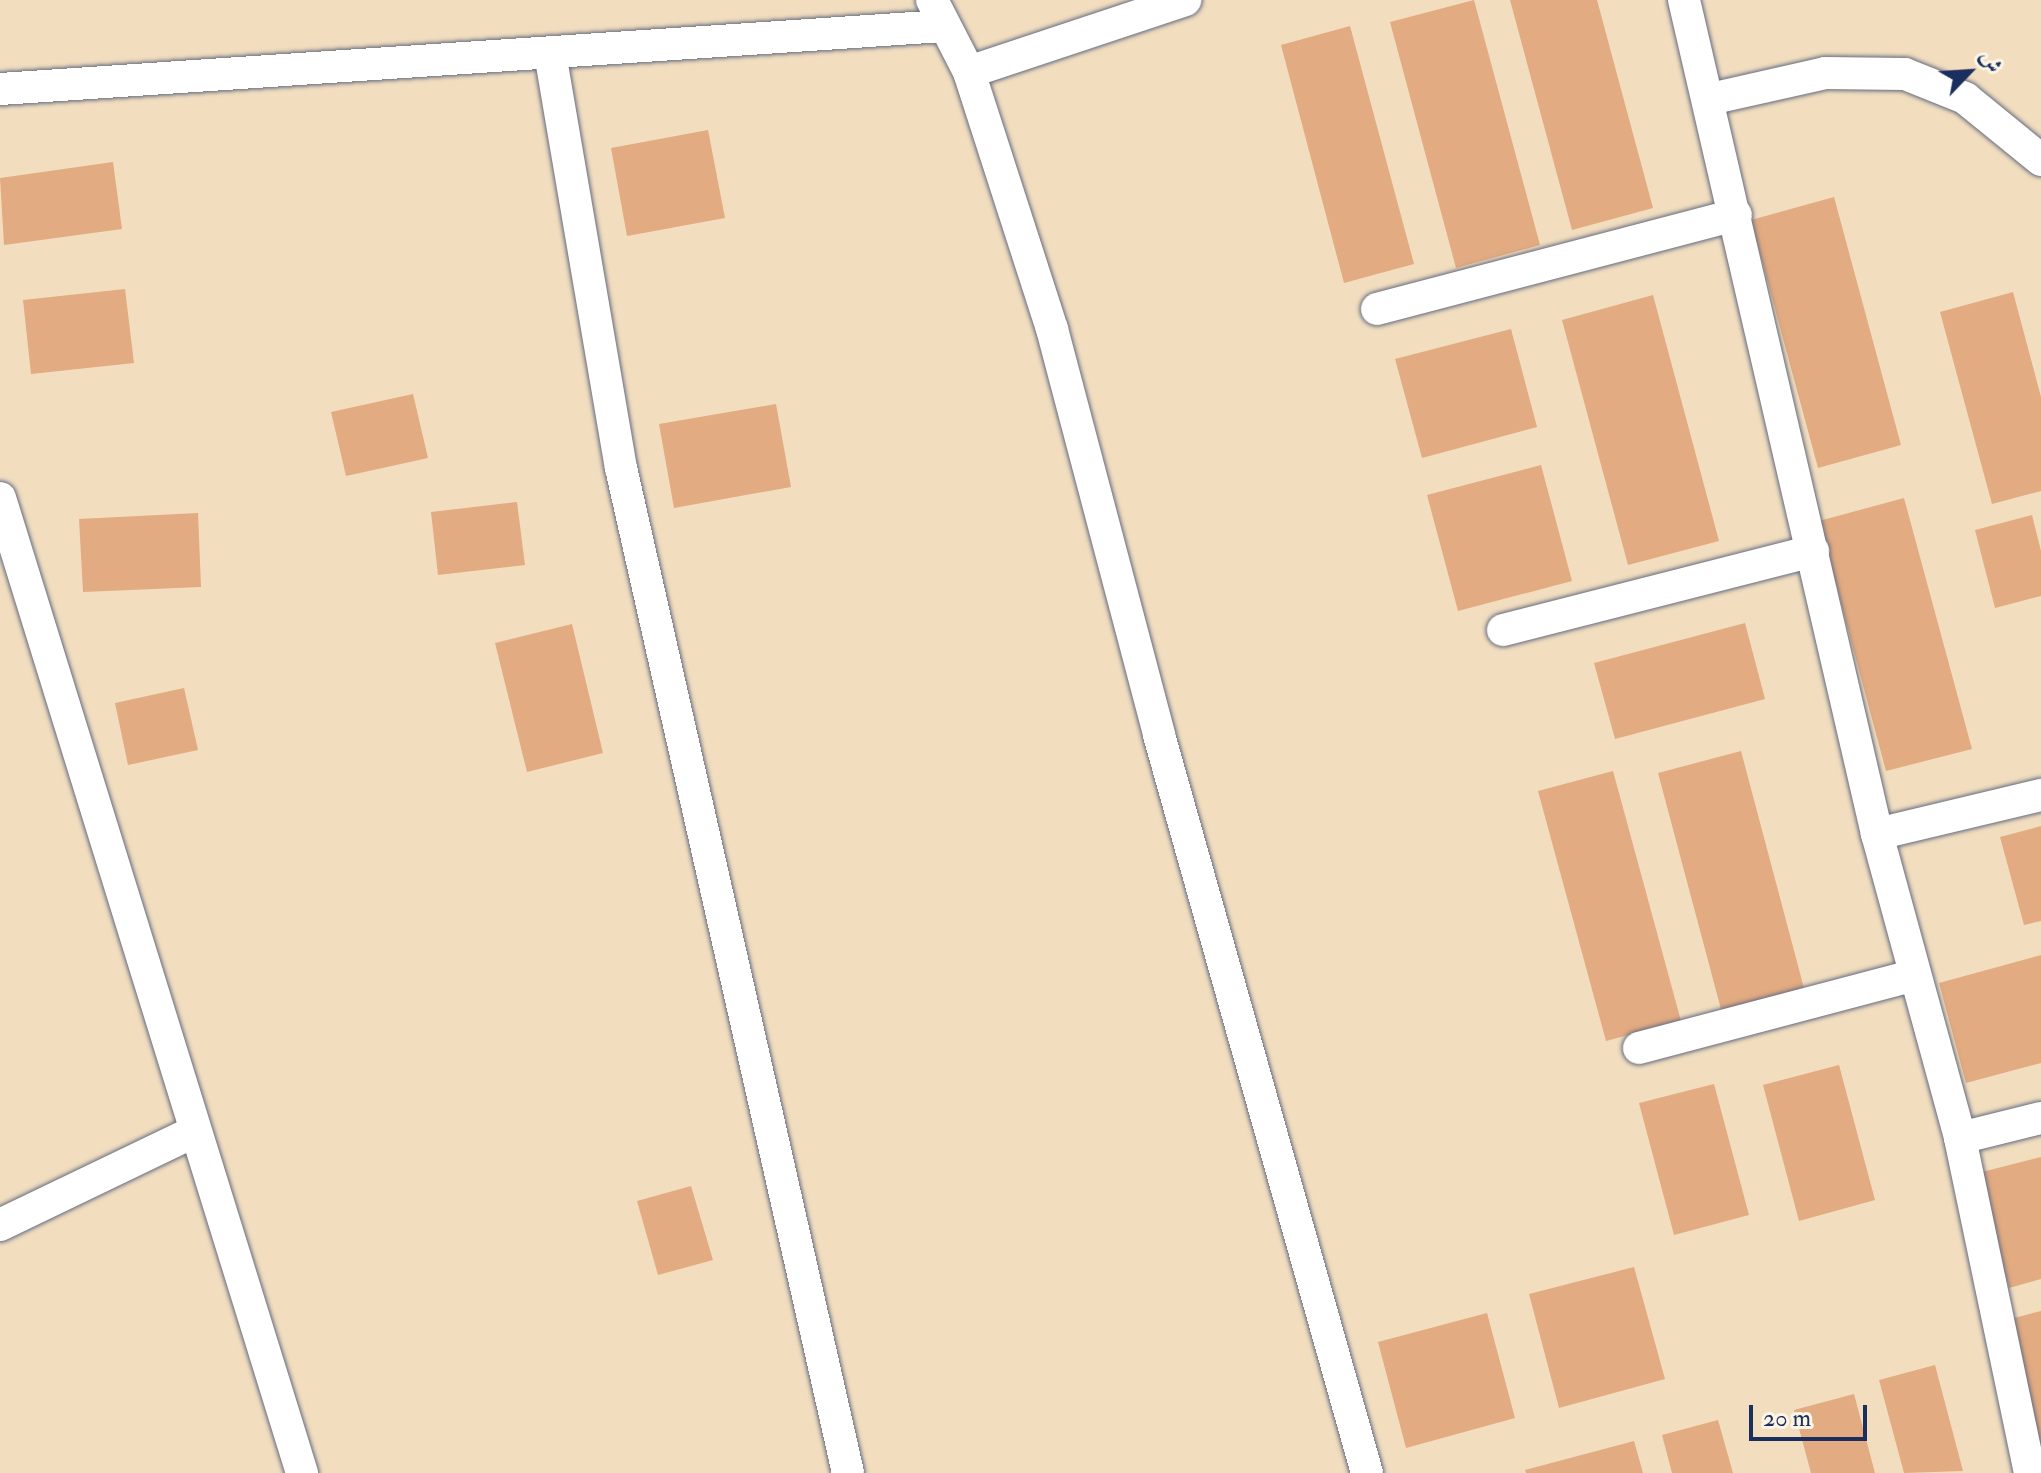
<!DOCTYPE html>
<meta charset="utf-8">
<style>
body{margin:0}
#map{position:relative;width:2041px;height:1473px;overflow:hidden;background:#f2debf;font-family:"IM FELL Double Pica",Amiri,serif}
div>[style]{position:absolute}
[style*='--x']{left:calc(var(--x)*1px);top:calc(var(--y)*1px);width:calc(var(--w)*1px);rotate:calc(var(--a)*1deg)}
.building>*{inset:0;background:#e2ab81}
.roads{filter:drop-shadow(0 0 2px #666c80) drop-shadow(0 0 2px #666c80)}
.street>*{height:32px;margin:-16px;padding:0 16px;transform-origin:16px;border-radius:16px;background:#fff}
span{translate:-50% -50%;white-space:nowrap;text-align:center;line-height:1.15;-webkit-text-stroke:8px #fcf5e5;paint-order:stroke}
.north{position:absolute;left:1929px;top:32px;width:80px;height:80px;-webkit-text-stroke:6px #fcf5e5;paint-order:stroke;rotate:65deg;font-size:22px;font-weight:700;line-height:32px;text-align:center;color:#1b2f5e}
.north::after{content:'';display:block;margin:auto;width:28px;height:36px;background:#1b2f5e;clip-path:polygon(50% 0,100% 100%,50% 72%,0 100%)}
.scale{position:absolute;left:1749px;top:1405px;width:118px;height:36px;box-sizing:border-box;border:4px solid #1b2f5e;border-top:0;padding-left:10px;font-size:24px;line-height:28px;white-space:nowrap;color:#1b2f5e;-webkit-text-stroke:6px #fcf5e5;paint-order:stroke}
</style>
<div id="map">
<div class="building">
<div style="clip-path:polygon(1474px 0,1540px 245px,1456px 268px,1390px 22px)"></div>
<div style="clip-path:polygon(1510px 0,1597px 0,1653px 208px,1572px 230px)"></div>
<div style="clip-path:polygon(1350px 26px,1414px 264px,1344px 283px,1281px 45px)"></div>
<div style="clip-path:polygon(708px 130px,725px 218px,627px 236px,611px 148px)"></div>
<div style="clip-path:polygon(113px 162px,122px 229px,4px 245px,0 178px)"></div>
<div style="clip-path:polygon(1834px 197px,1901px 445px,1818px 468px,1751px 220px)"></div>
<div style="clip-path:polygon(125px 289px,134px 363px,31px 374px,23px 300px)"></div>
<div style="clip-path:polygon(2013px 292px,2041px 397px,2041px 491px,1992px 504px,1940px 312px)"></div>
<div style="clip-path:polygon(1653px 295px,1719px 541px,1628px 565px,1562px 320px)"></div>
<div style="clip-path:polygon(1511px 329px,1537px 427px,1422px 458px,1395px 359px)"></div>
<div style="clip-path:polygon(413px 394px,428px 458px,346px 476px,331px 412px)"></div>
<div style="clip-path:polygon(776px 404px,791px 487px,674px 508px,659px 424px)"></div>
<div style="clip-path:polygon(1541px 465px,1572px 581px,1458px 611px,1427px 495px)"></div>
<div style="clip-path:polygon(1904px 498px,1972px 749px,1886px 771px,1819px 521px)"></div>
<div style="clip-path:polygon(517px 502px,525px 565px,438px 575px,431px 512px)"></div>
<div style="clip-path:polygon(198px 513px,201px 587px,83px 592px,79px 519px)"></div>
<div style="clip-path:polygon(2032px 515px,2041px 551px,2041px 596px,1995px 608px,1975px 530px)"></div>
<div style="clip-path:polygon(1745px 623px,1765px 699px,1615px 739px,1594px 663px)"></div>
<div style="clip-path:polygon(572px 624px,603px 753px,527px 772px,495px 643px)"></div>
<div style="clip-path:polygon(184px 688px,198px 750px,128px 765px,115px 703px)"></div>
<div style="clip-path:polygon(1741px 751px,1805px 992px,1722px 1013px,1658px 773px)"></div>
<div style="clip-path:polygon(1613px 771px,1681px 1021px,1606px 1041px,1538px 791px)"></div>
<div style="clip-path:polygon(2041px 826px,2041px 921px,2024px 925px,2000px 837px)"></div>
<div style="clip-path:polygon(2041px 955px,2041px 1063px,1966px 1083px,1939px 983px)"></div>
<div style="clip-path:polygon(1839px 1065px,1875px 1200px,1799px 1221px,1763px 1085px)"></div>
<div style="clip-path:polygon(1714px 1084px,1749px 1215px,1674px 1235px,1639px 1103px)"></div>
<div style="clip-path:polygon(2041px 1157px,2041px 1279px,2009px 1288px,1978px 1173px)"></div>
<div style="clip-path:polygon(691px 1186px,713px 1260px,658px 1275px,637px 1201px)"></div>
<div style="clip-path:polygon(1634px 1267px,1665px 1379px,1559px 1408px,1529px 1294px)"></div>
<div style="clip-path:polygon(2041px 1311px,2041px 1456px,2003px 1321px)"></div>
<div style="clip-path:polygon(1487px 1313px,1515px 1418px,1406px 1448px,1378px 1342px)"></div>
<div style="clip-path:polygon(1935px 1365px,1963px 1471px,1904px 1473px,1879px 1380px)"></div>
<div style="clip-path:polygon(1854px 1394px,1875px 1473px,1811px 1473px,1794px 1410px)"></div>
<div style="clip-path:polygon(1718px 1420px,1733px 1473px,1672px 1473px,1662px 1435px)"></div>
<div style="clip-path:polygon(1634px 1441px,1643px 1473px,1526px 1473px,1525px 1470px)"></div>
</div>
<div class="roads">
<div class="street">
<div style="--x:932;--y:0;--w:81;--a:62.8"></div>
<div style="--x:969;--y:72;--w:270;--a:72.1"></div>
<div style="--x:1052;--y:329;--w:420;--a:75.2"></div>
<div style="--x:1159;--y:735;--w:767;--a:74.26"></div>
<div style="--x:1684;--y:0;--w:856;--a:76.97"></div>
<div style="--x:1877;--y:834;--w:315;--a:74.7"></div>
<div style="--x:1960;--y:1138;--w:342;--a:78.2"></div>
<div style="--x:550;--y:53;--w:421;--a:80.3"></div>
<div style="--x:621;--y:468;--w:1030;--a:77.27"></div>
<div style="--x:969;--y:72;--w:228;--a:-18.4"></div>
<div style="--x:0;--y:89;--w:946;--a:-3.82"></div>
<div style="--x:1710;--y:99;--w:118;--a:-12.7"></div>
<div style="--x:1825;--y:73;--w:80;--a:0.7"></div>
<div style="--x:1905;--y:74;--w:65;--a:21.8"></div>
<div style="--x:1965;--y:98;--w:98;--a:39.2"></div>
<div style="--x:1377;--y:309;--w:371;--a:-14.7"></div>
<div style="--x:0;--y:498;--w:1021;--a:72.79"></div>
<div style="--x:1503;--y:630;--w:320;--a:-14.3"></div>
<div style="--x:1877;--y:834;--w:169;--a:-13.4"></div>
<div style="--x:1639;--y:1048;--w:285;--a:-14.8"></div>
<div style="--x:1960;--y:1138;--w:83;--a:-13.9"></div>
<div style="--x:0;--y:1225;--w:216;--a:-25.7"></div>
</div>
</div>
<div class="north">ش</div>
<div class="scale">20 m</div>
</div>
